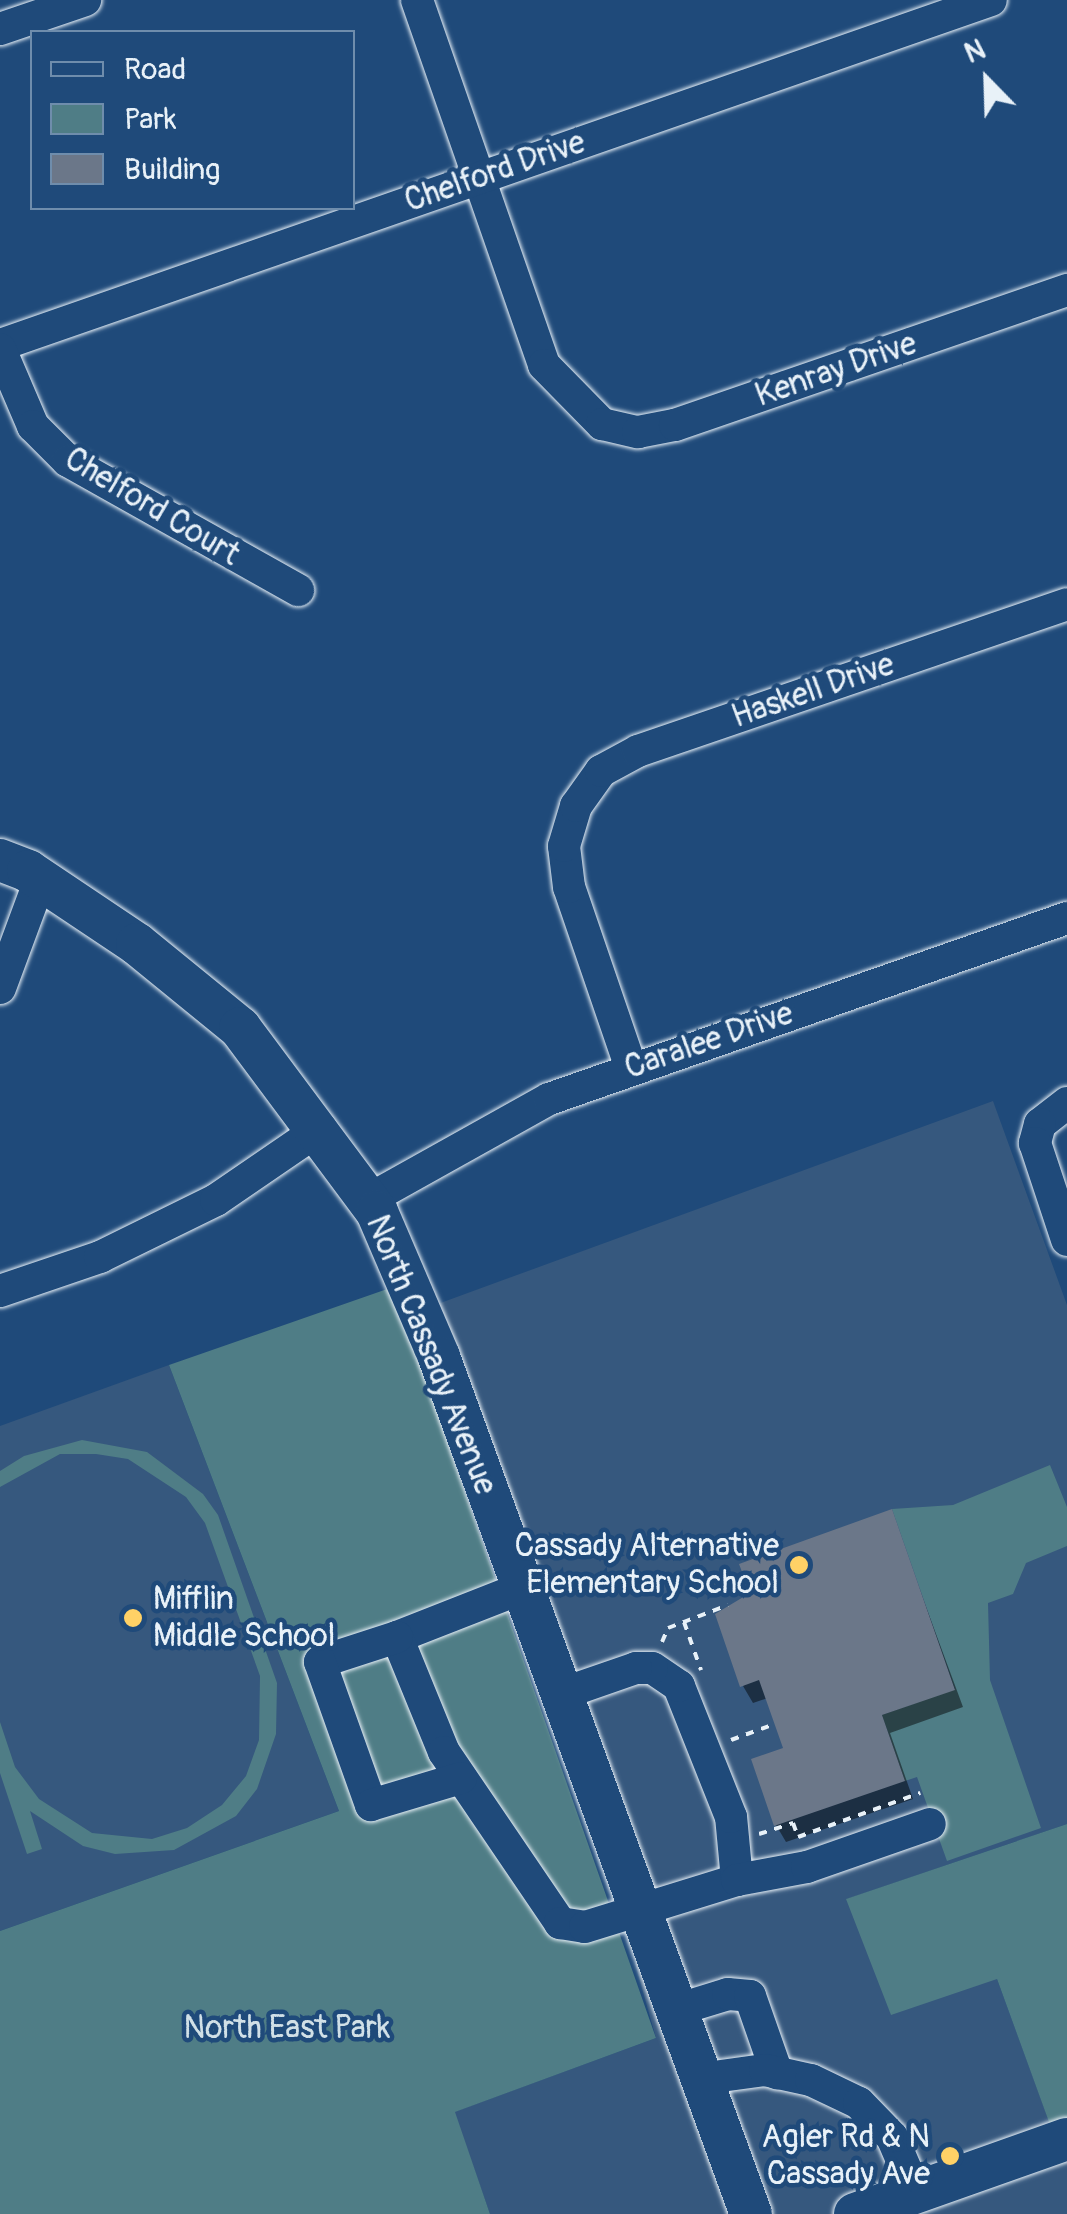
<!DOCTYPE html>
<style>
body{margin:0}
#map{position:relative;width:1067px;height:2214px;overflow:hidden;background:#1f4a7a;font-family:Pangolin,sans-serif}
div>[style]{position:absolute}
[style*='--x']{left:calc(var(--x)*1px);top:calc(var(--y)*1px);width:calc(var(--w)*1px);rotate:calc(var(--a)*1deg)}
.built>*{inset:0;background:#36587e}
.green>*{inset:0;background:#4f7d86}
.shadow>*{inset:0;background:#0007}
.building>*{inset:0;background:#6b7789}
.path>*{height:4px;margin-top:-2px;transform-origin:0;background:repeating-linear-gradient(90deg,#e8f1f8 0 8px,transparent 0 16px)}
.roads{filter:drop-shadow(0 0 2px #e8f1f8) drop-shadow(0 0 2px #e8f1f8)}
.minor>*{height:32px;margin:-16px;padding:0 16px;transform-origin:16px;border-radius:16px;background:#1f4a7a}
.major>*{height:42px;margin:-21px;padding:0 21px;transform-origin:21px;border-radius:21px;background:#1f4a7a}
.dots>*{width:28px;height:28px;translate:-50% -50%;box-sizing:border-box;border:5px solid #1f4a7a;border-radius:50%}
span{translate:-50% -50%;white-space:nowrap;text-align:center;line-height:1.15;-webkit-text-stroke:9px #1f4a7a;paint-order:stroke}
.street-label{font-size:32px;color:#e8f1f8}
.poi-label{font-size:32px;color:#e8f1f8}
.right{translate:-100% -50%;text-align:right}
.left{translate:0 -50%;text-align:left}
.park-label{font-size:32px;color:#d1e0e7}
.legend{position:absolute;left:30px;top:30px;width:325px;height:180px;box-sizing:border-box;background:#1f4a7a;border:2px solid #6f8dac;margin:0;padding:12px 18px;list-style:none;font-size:30px;color:#e8f1f8}
.legend li{display:flex;align-items:center;gap:20px;height:50px}
.legend b{width:50px;border:2px solid #6f8dac}
.north{position:absolute;left:937px;top:30px;width:100px;height:100px;-webkit-text-stroke:8px #1f4a7a;paint-order:stroke;rotate:337deg;font-size:28px;font-weight:700;line-height:40px;text-align:center;color:#e8f1f8}
.north::after{content:'';display:block;margin:auto;width:35px;height:45px;background:#e8f1f8;clip-path:polygon(50% 0,100% 100%,50% 72%,0 100%)}
</style>
<div id="map">
<div class="built">
<div style="clip-path:polygon(993px 1101px,1067px 1305px,1067px 1824px,847px 1899px,997px 1979px,1053px 2132px,1067px 2128px,1067px 2214px,490px 2214px,454px 2112px,656px 2038px,635px 1963px,675px 1959px,435px 1305px)"></div>
<div style="clip-path:polygon(169px 1365px,339px 1811px,0 1931px,0 1426px)"></div>
</div>
<div class="green">
<div style="clip-path:polygon(393px 1287px,656px 2038px,455px 2112px,490px 2214px,0 2214px,0 1931px,339px 1811px,169px 1365px)"></div>
<div style="clip-path:polygon(82px 1440px,147px 1452px,203px 1494px,218px 1515px,277px 1683px,276px 1734px,257px 1789px,236px 1816px,174px 1850px,115px 1854px,83px 1846px,30px 1811px,42px 1849px,27px 1854px,0 1773px,0 1722px,15px 1767px,39px 1799px,92px 1833px,152px 1839px,187px 1828px,222px 1805px,246px 1776px,259px 1740px,260px 1676px,205px 1523px,186px 1497px,128px 1459px,96px 1454px,60px 1454px,0 1487px,0 1471px,24px 1456px)"></div>
<div style="clip-path:polygon(1050px 1465px,1067px 1507px,1067px 1546px,1026px 1563px,1013px 1594px,988px 1603px,990px 1680px,1041px 1828px,947px 1861px,917px 1777px,905px 1781px,882px 1715px,955px 1689px,892px 1509px,953px 1505px)"></div>
<div style="clip-path:polygon(1067px 1824px,1067px 2128px,1053px 2133px,997px 1979px,891px 2015px,846px 1899px)"></div>
</div>
<div class="shadow">
<div style="clip-path:polygon(891px 1512px,963px 1707px,890px 1733px,913px 1799px,786px 1842px,776px 1825px,786px 1750px,768px 1698px,753px 1703px,743px 1686px)"></div>
</div>
<div class="building">
<div style="clip-path:polygon(892px 1509px,955px 1690px,882px 1715px,905px 1781px,774px 1826px,751px 1759px,783px 1748px,759px 1680px,740px 1687px,715px 1614px,750px 1593px,739px 1564px)"></div>
</div>
<div class="path">
<div style="--x:684;--y:1622;--w:51;--a:70.5"></div>
<div style="--x:662;--y:1642;--w:15;--a:-67"></div>
<div style="--x:668;--y:1628;--w:64;--a:-21"></div>
<div style="--x:731;--y:1740;--w:47;--a:-20"></div>
<div style="--x:759;--y:1834;--w:36;--a:-18"></div>
<div style="--x:793;--y:1823;--w:15;--a:70"></div>
<div style="--x:798;--y:1837;--w:130;--a:-19.8"></div>
</div>
<div class="roads">
<div class="minor">
<div style="--x:417;--y:0;--w:386;--a:70.8"></div>
<div style="--x:544;--y:365;--w:83;--a:45.5"></div>
<div style="--x:602;--y:424;--w:37;--a:13"></div>
<div style="--x:638;--y:432;--w:38;--a:-11"></div>
<div style="--x:675;--y:425;--w:415;--a:-19"></div>
<div style="--x:0;--y:29;--w:90;--a:-18.8"></div>
<div style="--x:0;--y:345;--w:1049;--a:-19.19"></div>
<div style="--x:0;--y:349;--w:84;--a:66.8"></div>
<div style="--x:33;--y:426;--w:49;--a:45"></div>
<div style="--x:68;--y:461;--w:264;--a:29.3"></div>
<div style="--x:0;--y:988;--w:115;--a:-69.7"></div>
<div style="--x:631;--y:1068;--w:191;--a:-108.9"></div>
<div style="--x:569;--y:887;--w:41;--a:-97"></div>
<div style="--x:564;--y:846;--w:42;--a:-73.3"></div>
<div style="--x:576;--y:806;--w:43;--a:-54.5"></div>
<div style="--x:601;--y:771;--w:42;--a:-28.4"></div>
<div style="--x:638;--y:751;--w:453;--a:-18.9"></div>
<div style="--x:1067;--y:1103;--w:34;--a:142"></div>
<div style="--x:1040;--y:1124;--w:20;--a:105"></div>
<div style="--x:1035;--y:1143;--w:102;--a:71.7"></div>
<div style="--x:368;--y:1200;--w:207;--a:-29.2"></div>
<div style="--x:549;--y:1099;--w:549;--a:-19.26"></div>
<div style="--x:0;--y:1291;--w:106;--a:-18.8"></div>
<div style="--x:100;--y:1257;--w:129;--a:-26.2"></div>
<div style="--x:216;--y:1200;--w:127;--a:-34.4"></div>
<div style="--x:522;--y:1588;--w:134;--a:158.6"></div>
<div style="--x:397;--y:1637;--w:124;--a:67.8"></div>
<div style="--x:444;--y:1752;--w:207;--a:55.8"></div>
<div style="--x:560;--y:1923;--w:25;--a:9"></div>
<div style="--x:585;--y:1927;--w:159;--a:-17.2"></div>
<div style="--x:737;--y:1880;--w:63;--a:-95.4"></div>
<div style="--x:731;--y:1817;--w:141;--a:-111.7"></div>
<div style="--x:679;--y:1686;--w:32;--a:-146"></div>
<div style="--x:652;--y:1668;--w:16;--a:180"></div>
<div style="--x:636;--y:1668;--w:79;--a:160.9"></div>
<div style="--x:397;--y:1637;--w:81;--a:162"></div>
<div style="--x:320;--y:1662;--w:152;--a:70.4"></div>
<div style="--x:371;--y:1805;--w:94;--a:-16.7"></div>
<div style="--x:737;--y:1880;--w:71;--a:-10.5"></div>
<div style="--x:807;--y:1867;--w:130;--a:-19.3"></div>
<div style="--x:676;--y:2010;--w:54;--a:-17.1"></div>
<div style="--x:728;--y:1994;--w:22;--a:5"></div>
<div style="--x:750;--y:1996;--w:82;--a:70.7"></div>
<div style="--x:699;--y:2079;--w:67;--a:-7.8"></div>
<div style="--x:765;--y:2070;--w:47;--a:12.3"></div>
<div style="--x:811;--y:2080;--w:53;--a:25.6"></div>
<div style="--x:859;--y:2103;--w:47;--a:45.9"></div>
<div style="--x:892;--y:2137;--w:61;--a:66.8"></div>
</div>
<div class="major">
<div style="--x:0;--y:860;--w:30;--a:21"></div>
<div style="--x:28;--y:871;--w:131;--a:33.8"></div>
<div style="--x:137;--y:944;--w:133;--a:39.2"></div>
<div style="--x:240;--y:1028;--w:229;--a:53.3"></div>
<div style="--x:377;--y:1212;--w:158;--a:66.8"></div>
<div style="--x:439;--y:1357;--w:912;--a:70"></div>
<div style="--x:855;--y:2214;--w:225;--a:-19.5"></div>
</div>
</div>
<div class="dots">
<div style="left:799px;top:1565px;background:#ffd166"></div>
<div style="left:133px;top:1618px;background:#ffd166"></div>
<div style="left:950px;top:2156px;background:#ffd166"></div>
</div>
<div class="street-label">
<span style="left:495px;top:172px;rotate:-19deg">Chelford Drive</span>
<span style="left:836px;top:370px;rotate:-19deg">Kenray Drive</span>
<span style="left:152px;top:507px;rotate:31deg">Chelford Court</span>
<span style="left:813px;top:691px;rotate:-19deg">Haskell Drive</span>
<span style="left:709px;top:1041px;rotate:-19deg">Caralee Drive</span>
<span style="left:431px;top:1355px;rotate:68deg">North Cassady Avenue</span>
</div>
<div class="poi-label">
<span class="right" style="left:779px;top:1565px">Cassady Alternative<br>Elementary School</span>
<span class="left" style="left:153px;top:1618px">Mifflin<br>Middle School</span>
<span class="right" style="left:930px;top:2156px">Agler Rd &amp; N<br>Cassady Ave</span>
</div>
<div class="park-label">
<span style="left:287px;top:2028px">North East Park</span>
</div>
<ul class="legend">
<li><b style="height:12px;background:#1f4a7a"></b>Road</li>
<li><b style="height:28px;background:#4f7d86"></b>Park</li>
<li><b style="height:28px;background:#6b7789"></b>Building</li>
</ul>
<div class="north">N</div>
</div>
